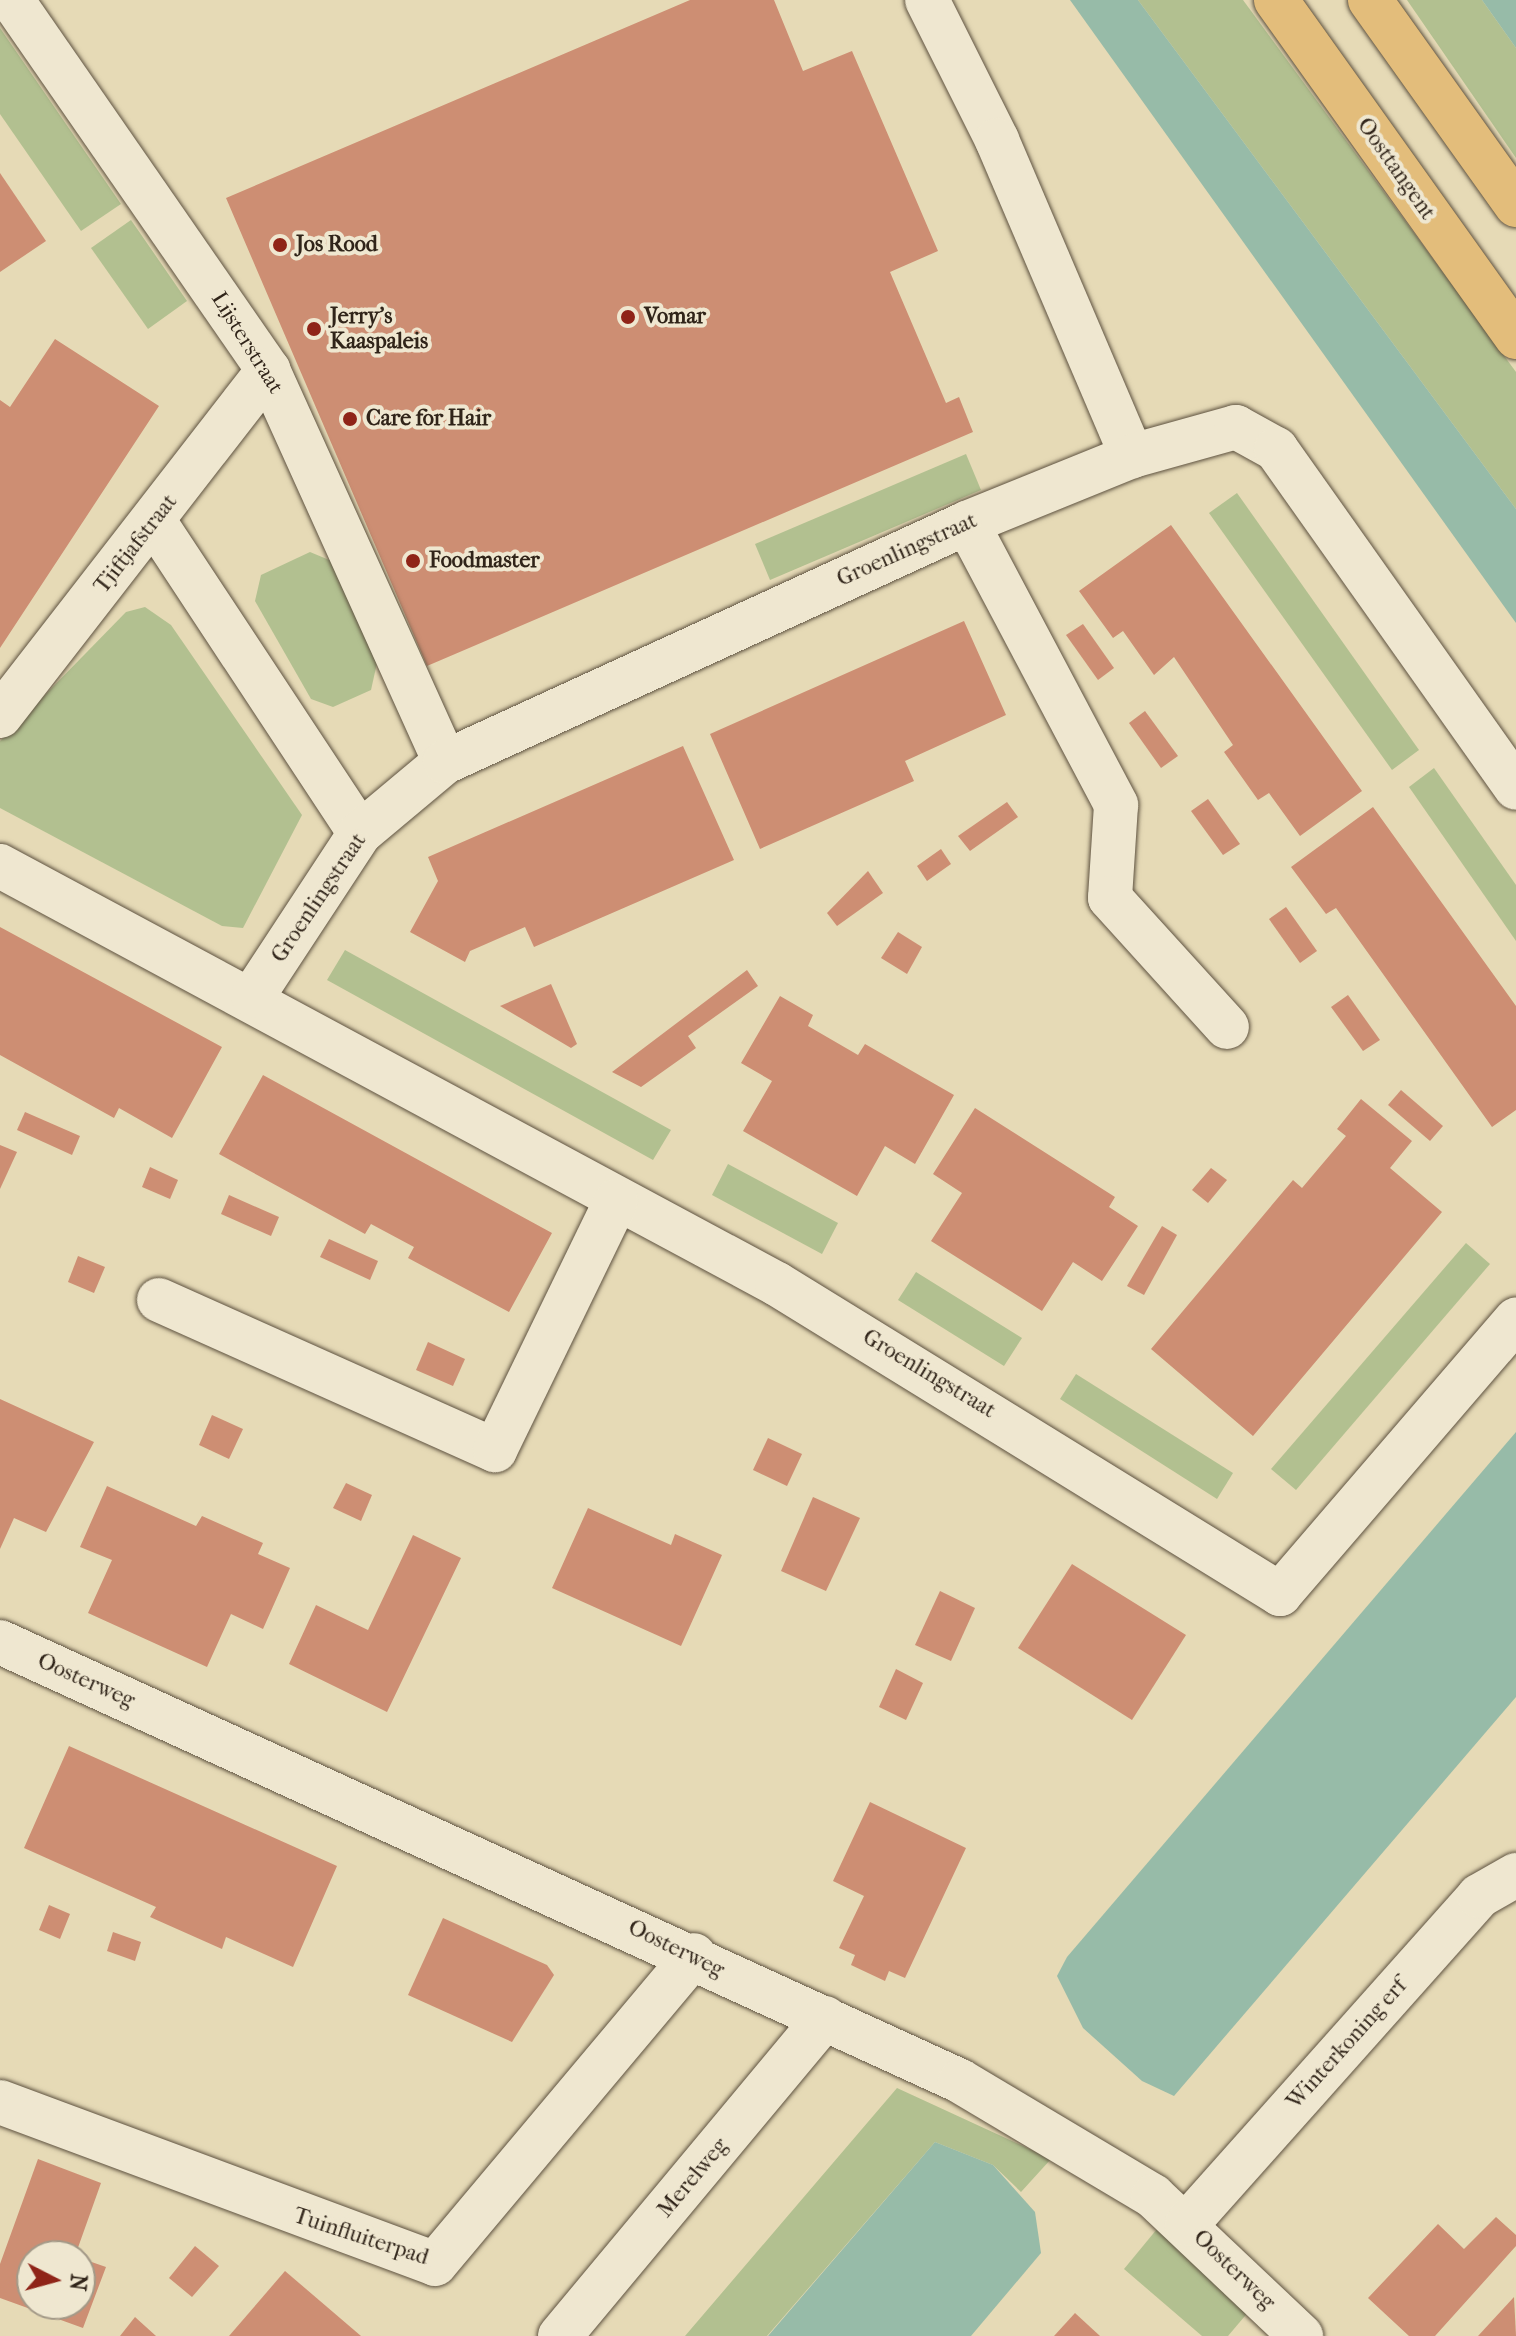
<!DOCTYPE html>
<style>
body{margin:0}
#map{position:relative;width:1516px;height:2336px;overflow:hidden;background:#e6dab6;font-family:"IM FELL French Canon",serif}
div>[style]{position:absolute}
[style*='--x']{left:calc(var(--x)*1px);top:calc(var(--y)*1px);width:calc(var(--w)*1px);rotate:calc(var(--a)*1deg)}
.green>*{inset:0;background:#b2c090}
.water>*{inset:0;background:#97bba8}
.building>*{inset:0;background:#cd8e73}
.roads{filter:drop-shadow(0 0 2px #5e5240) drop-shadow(0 0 2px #5e5240)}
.minor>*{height:44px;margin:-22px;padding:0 22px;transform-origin:22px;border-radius:22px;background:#efe7d0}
.major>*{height:44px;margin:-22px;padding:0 22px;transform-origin:22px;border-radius:22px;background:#e3bd7b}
.dots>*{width:22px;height:22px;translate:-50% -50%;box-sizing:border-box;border:4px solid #efe7d0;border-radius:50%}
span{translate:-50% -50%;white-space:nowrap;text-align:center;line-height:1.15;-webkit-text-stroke:8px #efe7d0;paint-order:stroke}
.street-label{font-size:22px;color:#302419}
.poi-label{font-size:22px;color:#302419;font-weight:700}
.left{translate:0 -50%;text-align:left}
.north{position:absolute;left:16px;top:2240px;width:80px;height:80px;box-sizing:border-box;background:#efe7d0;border:2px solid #a39987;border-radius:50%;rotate:96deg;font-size:22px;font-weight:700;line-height:32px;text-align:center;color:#302419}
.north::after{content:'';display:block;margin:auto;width:28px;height:36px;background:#8f2418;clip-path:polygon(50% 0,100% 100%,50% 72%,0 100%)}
</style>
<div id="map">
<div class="green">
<div style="clip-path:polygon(1138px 0,1243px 0,1516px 372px,1516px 509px)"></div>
<div style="clip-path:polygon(1407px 0,1482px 0,1516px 48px,1516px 158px)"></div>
<div style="clip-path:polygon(0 28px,121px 204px,81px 231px,0 114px)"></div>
<div style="clip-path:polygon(131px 220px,187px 301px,148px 329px,91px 248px)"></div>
<div style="clip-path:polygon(966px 454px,981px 490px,770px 580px,755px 544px)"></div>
<div style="clip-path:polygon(1237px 493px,1419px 750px,1392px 770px,1209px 513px)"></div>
<div style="clip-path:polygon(310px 552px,334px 562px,377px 663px,371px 690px,333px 707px,311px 699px,255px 601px,261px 575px)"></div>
<div style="clip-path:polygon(145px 607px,171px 625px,302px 815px,243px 928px,222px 926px,0 808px,0 741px,126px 612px)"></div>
<div style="clip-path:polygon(1434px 768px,1516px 885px,1516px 941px,1409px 787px)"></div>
<div style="clip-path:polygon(345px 950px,671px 1130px,653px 1160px,327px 980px)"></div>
<div style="clip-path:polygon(728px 1164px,838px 1223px,822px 1254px,712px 1195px)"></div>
<div style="clip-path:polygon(1466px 1243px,1490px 1264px,1296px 1490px,1271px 1469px)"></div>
<div style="clip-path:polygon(916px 1272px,1022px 1338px,1004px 1366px,898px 1300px)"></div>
<div style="clip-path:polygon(1076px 1374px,1233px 1473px,1217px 1499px,1060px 1399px)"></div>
<div style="clip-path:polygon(897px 2088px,1051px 2159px,1021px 2192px,993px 2165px,935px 2142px,767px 2336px,685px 2336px)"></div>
<div style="clip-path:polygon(1157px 2229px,1250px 2310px,1228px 2336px,1202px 2336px,1124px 2269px)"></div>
</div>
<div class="water">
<div style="clip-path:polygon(1070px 0,1138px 0,1516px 509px,1516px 623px)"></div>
<div style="clip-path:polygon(1482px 0,1516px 0,1516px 48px)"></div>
<div style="clip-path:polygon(1516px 1432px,1516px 1697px,1174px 2096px,1142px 2081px,1083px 2028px,1057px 1976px,1067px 1957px)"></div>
<div style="clip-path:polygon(935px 2142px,993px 2165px,1035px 2212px,1041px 2253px,971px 2336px,768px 2336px)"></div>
</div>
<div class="building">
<div style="clip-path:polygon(690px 0,774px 0,803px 71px,852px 51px,938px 251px,890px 272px,946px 403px,959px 397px,973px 432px,427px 666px,226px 198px)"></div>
<div style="clip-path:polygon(0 173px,46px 241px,0 272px)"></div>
<div style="clip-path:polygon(55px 339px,159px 406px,0 648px,0 400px,10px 407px)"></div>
<div style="clip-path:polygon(1171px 525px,1362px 791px,1300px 836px,1269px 793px,1258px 800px,1224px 752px,1233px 745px,1174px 657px,1154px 675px,1123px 631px,1113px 638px,1079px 591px)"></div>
<div style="clip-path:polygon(964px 621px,1006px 715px,905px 761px,914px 781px,760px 849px,710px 734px)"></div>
<div style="clip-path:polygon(1083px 624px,1114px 668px,1098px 680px,1066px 635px)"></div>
<div style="clip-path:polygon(1145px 711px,1178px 756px,1161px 768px,1129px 723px)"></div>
<div style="clip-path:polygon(683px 746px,734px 860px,534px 947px,525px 927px,470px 951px,465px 962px,410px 932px,438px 881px,428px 857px)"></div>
<div style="clip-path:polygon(1208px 799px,1240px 844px,1223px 855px,1191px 811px)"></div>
<div style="clip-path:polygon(1007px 802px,1018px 817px,970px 851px,958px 836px)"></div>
<div style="clip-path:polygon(1373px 807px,1516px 1006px,1516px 1110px,1492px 1127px,1336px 908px,1326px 914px,1291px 867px)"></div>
<div style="clip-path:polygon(941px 849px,951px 864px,927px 881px,917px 866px)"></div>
<div style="clip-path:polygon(868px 871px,883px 893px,837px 926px,827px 913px)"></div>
<div style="clip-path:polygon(1286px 907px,1317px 951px,1300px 963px,1269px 919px)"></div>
<div style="clip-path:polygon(0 927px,222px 1047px,172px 1138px,119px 1108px,114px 1118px,0 1055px)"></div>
<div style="clip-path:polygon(898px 932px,922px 947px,907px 974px,881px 958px)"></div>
<div style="clip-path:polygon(747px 970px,758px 986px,688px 1036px,696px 1048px,641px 1087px,612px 1072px)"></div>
<div style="clip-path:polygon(551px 984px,577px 1044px,571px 1048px,500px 1006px)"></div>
<div style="clip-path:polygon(1348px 995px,1380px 1040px,1363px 1051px,1331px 1007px)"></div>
<div style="clip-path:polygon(780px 996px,813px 1015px,808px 1026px,858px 1055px,865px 1044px,954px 1095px,915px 1164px,885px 1146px,857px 1196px,743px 1131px,772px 1081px,741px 1063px)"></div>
<div style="clip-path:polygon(263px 1075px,552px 1233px,509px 1312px,408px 1258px,414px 1247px,371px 1224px,365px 1234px,219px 1154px)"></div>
<div style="clip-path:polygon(1401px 1090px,1443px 1126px,1430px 1141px,1388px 1105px)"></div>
<div style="clip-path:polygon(1361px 1099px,1412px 1141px,1390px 1168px,1442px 1212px,1253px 1436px,1151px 1349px,1293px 1180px,1302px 1188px,1346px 1136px,1337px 1129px)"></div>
<div style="clip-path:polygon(975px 1108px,1115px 1197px,1109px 1207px,1138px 1226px,1102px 1281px,1073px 1262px,1042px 1311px,931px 1241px,962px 1193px,933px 1174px)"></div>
<div style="clip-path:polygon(25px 1112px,80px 1136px,72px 1155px,17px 1130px)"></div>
<div style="clip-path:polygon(0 1145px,17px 1152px,0 1189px)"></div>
<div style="clip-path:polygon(150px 1167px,178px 1180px,170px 1199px,142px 1187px)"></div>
<div style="clip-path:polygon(1211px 1168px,1227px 1180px,1208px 1203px,1192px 1190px)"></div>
<div style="clip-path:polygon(229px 1195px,279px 1217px,271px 1236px,221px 1214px)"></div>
<div style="clip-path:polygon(1162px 1226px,1177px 1235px,1144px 1295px,1127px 1286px)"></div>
<div style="clip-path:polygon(329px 1239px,378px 1261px,370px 1280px,320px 1257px)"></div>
<div style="clip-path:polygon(78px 1256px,105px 1267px,94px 1293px,68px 1282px)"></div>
<div style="clip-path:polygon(428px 1342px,465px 1359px,453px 1386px,416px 1370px)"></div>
<div style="clip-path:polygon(0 1399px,94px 1442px,46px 1532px,14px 1518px,0 1549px)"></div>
<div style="clip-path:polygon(212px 1415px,243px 1429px,229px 1459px,199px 1445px)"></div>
<div style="clip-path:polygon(768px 1438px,802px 1454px,787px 1486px,753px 1470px)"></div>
<div style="clip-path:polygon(346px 1483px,372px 1495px,361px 1521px,333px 1508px)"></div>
<div style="clip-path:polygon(107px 1486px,196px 1526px,202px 1516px,263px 1543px,258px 1554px,290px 1568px,263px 1629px,231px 1614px,207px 1667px,88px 1613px,112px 1560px,80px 1547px)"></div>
<div style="clip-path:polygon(813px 1497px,860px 1518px,826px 1591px,781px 1571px)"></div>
<div style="clip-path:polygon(588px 1508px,671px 1545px,675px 1534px,722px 1555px,681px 1646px,552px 1588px)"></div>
<div style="clip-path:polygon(413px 1535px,461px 1558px,387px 1712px,289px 1664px,316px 1605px,368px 1630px)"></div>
<div style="clip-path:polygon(1072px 1564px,1186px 1635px,1132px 1720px,1018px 1648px)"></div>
<div style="clip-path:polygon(940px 1591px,975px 1608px,951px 1661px,915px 1645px)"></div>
<div style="clip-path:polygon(896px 1669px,923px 1683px,906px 1720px,879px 1707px)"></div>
<div style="clip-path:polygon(69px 1746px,337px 1866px,293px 1967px,226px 1937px,222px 1949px,150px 1917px,156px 1907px,24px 1848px)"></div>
<div style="clip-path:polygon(870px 1802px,966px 1848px,905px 1978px,889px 1971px,885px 1981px,851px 1965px,855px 1955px,839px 1948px,864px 1896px,833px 1881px)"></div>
<div style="clip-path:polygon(49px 1905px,70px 1914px,60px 1939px,39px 1930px)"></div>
<div style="clip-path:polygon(443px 1918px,547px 1965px,554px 1975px,512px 2042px,408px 1995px)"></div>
<div style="clip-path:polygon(113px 1932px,141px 1942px,135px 1961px,107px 1951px)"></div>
<div style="clip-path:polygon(38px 2159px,101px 2183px,75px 2256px,32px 2256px,32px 2304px,80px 2304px,80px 2258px,106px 2267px,83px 2328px,0 2298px,0 2264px)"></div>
<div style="clip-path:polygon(1496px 2217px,1516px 2235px,1516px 2246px,1435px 2336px,1409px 2336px,1368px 2298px,1438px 2224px,1464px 2249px)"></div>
<div style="clip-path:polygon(195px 2246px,219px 2266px,192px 2297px,169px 2278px)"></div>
<div style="clip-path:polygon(285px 2271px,361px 2336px,229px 2336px)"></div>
<div style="clip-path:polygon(1514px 2297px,1516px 2336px,1478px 2336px)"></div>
<div style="clip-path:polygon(1075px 2313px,1100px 2336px,1054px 2336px)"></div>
<div style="clip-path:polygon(135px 2317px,156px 2336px,120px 2336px)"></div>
</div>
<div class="roads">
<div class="minor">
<div style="--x:12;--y:0;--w:450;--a:55.3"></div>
<div style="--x:268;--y:370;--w:430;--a:65.7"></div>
<div style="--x:927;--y:0;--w:157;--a:63.4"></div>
<div style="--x:997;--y:140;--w:344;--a:66.9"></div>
<div style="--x:154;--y:521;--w:374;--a:56.6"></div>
<div style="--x:967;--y:523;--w:319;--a:62.1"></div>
<div style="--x:1116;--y:805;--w:93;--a:93.7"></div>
<div style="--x:1110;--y:898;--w:174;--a:47.8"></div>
<div style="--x:0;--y:716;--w:438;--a:-52.2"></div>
<div style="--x:0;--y:866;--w:882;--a:28.28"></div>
<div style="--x:777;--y:1284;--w:591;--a:31.65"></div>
<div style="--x:1280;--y:1594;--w:362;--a:-49.3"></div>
<div style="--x:253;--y:996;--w:195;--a:-56.7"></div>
<div style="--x:360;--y:833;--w:111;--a:-39.9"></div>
<div style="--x:445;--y:762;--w:574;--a:-24.6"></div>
<div style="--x:967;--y:523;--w:178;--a:-22.1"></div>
<div style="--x:1132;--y:456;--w:108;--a:-15.6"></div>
<div style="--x:1236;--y:427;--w:46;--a:28.8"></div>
<div style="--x:1276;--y:449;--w:415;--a:54.7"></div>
<div style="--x:159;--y:1300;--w:368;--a:24.1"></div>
<div style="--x:495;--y:1450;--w:277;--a:-64.1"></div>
<div style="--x:0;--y:1642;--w:1056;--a:24.57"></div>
<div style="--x:960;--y:2081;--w:225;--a:30.8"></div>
<div style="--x:1153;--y:2196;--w:204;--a:43.4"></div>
<div style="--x:0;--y:2102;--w:464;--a:20.4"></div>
<div style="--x:435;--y:2264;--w:403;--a:-50"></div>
<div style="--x:1187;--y:2224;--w:439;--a:-48.3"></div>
<div style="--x:1479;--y:1896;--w:43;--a:-29.6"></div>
<div style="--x:560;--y:2336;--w:414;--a:-50.2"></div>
</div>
<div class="major">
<div style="--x:1276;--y:0;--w:414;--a:54.5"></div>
<div style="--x:1370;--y:0;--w:252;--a:54.5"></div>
</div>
</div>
<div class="dots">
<div style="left:280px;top:245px;background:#8f2418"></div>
<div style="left:628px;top:317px;background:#8f2418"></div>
<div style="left:314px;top:329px;background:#8f2418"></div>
<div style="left:350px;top:419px;background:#8f2418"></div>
<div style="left:413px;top:561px;background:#8f2418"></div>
</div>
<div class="street-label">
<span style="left:1396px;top:169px;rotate:55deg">Oosttangent</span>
<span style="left:247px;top:343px;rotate:58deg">Lijsterstraat</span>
<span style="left:136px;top:544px;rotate:-52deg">Tjiftjafstraat</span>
<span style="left:907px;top:550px;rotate:-24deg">Groenlingstraat</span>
<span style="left:319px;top:898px;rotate:-56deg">Groenlingstraat</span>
<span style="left:929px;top:1374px;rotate:31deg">Groenlingstraat</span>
<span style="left:86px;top:1681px;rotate:24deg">Oosterweg</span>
<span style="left:676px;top:1949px;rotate:26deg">Oosterweg</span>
<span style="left:1347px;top:2044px;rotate:-48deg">Winterkoning erf</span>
<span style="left:693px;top:2178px;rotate:-50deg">Merelweg</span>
<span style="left:361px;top:2237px;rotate:18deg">Tuinfluiterpad</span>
<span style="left:1234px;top:2270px;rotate:44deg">Oosterweg</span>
</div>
<div class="poi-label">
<span class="left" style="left:296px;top:245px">Jos Rood</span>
<span class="left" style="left:330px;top:329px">Jerry's<br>Kaaspaleis</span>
<span class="left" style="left:644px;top:317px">Vomar</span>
<span class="left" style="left:366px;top:419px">Care for Hair</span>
<span class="left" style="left:429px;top:561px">Foodmaster</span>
</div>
<div class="north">N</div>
</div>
